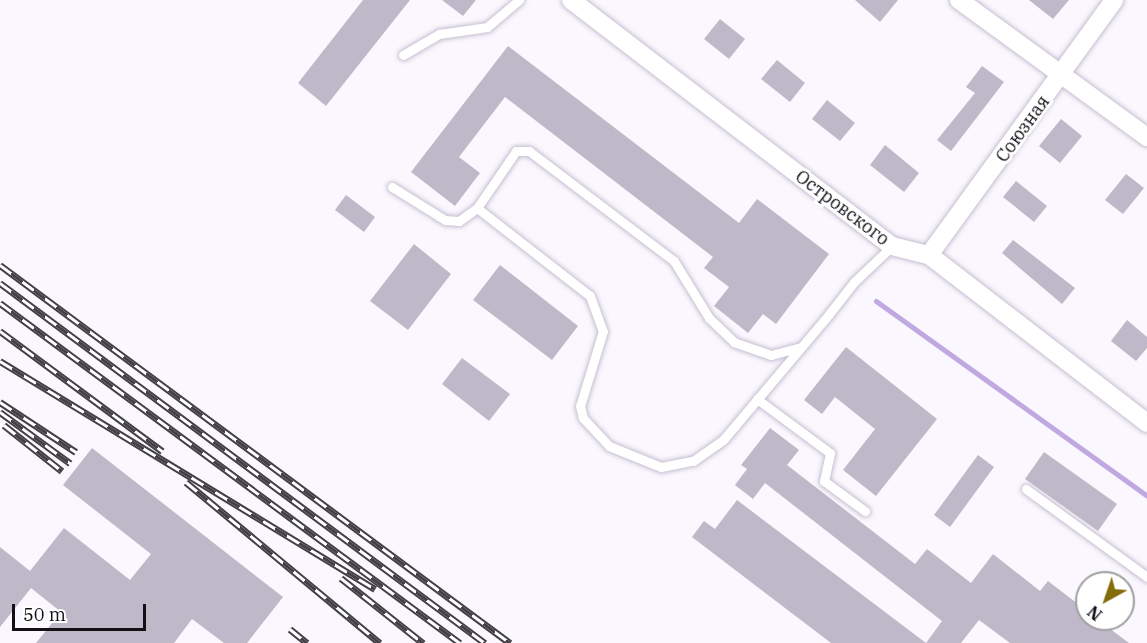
<!DOCTYPE html>
<meta charset="utf-8">
<style>
body{margin:0}
#map{position:relative;width:1147px;height:643px;overflow:hidden;background:#faf7fe;font-family:"IBM Plex Serif",serif}
div>[style]{position:absolute}
[style*='--x']{left:calc(var(--x)*1px);top:calc(var(--y)*1px);width:calc(var(--w)*1px);rotate:calc(var(--a)*1deg)}
.stream>*{height:5px;margin:-2.5px;padding:0 2.5px;transform-origin:2.5px;border-radius:2.5px;background:#c0a8e0}
.building>*{inset:0;background:#bfb8c9}
.roads{filter:drop-shadow(0 0 2px #c6bfd1) drop-shadow(0 0 2px #c6bfd1)}
.lane>*{height:9px;margin:-4.5px;padding:0 4.5px;transform-origin:4.5px;border-radius:4.5px;background:#fff}
.street>*{height:18px;margin:-9px;padding:0 9px;transform-origin:9px;border-radius:9px;background:#fff}
.rail>*{height:7px;margin-top:-3.5px;transform-origin:0;background:repeating-linear-gradient(90deg,#fff 0 14px,#423f45 0 28px);box-sizing:border-box;border-block:2px solid #423f45}
span{translate:-50% -50%;white-space:nowrap;text-align:center;line-height:1.15;-webkit-text-stroke:6px #fff;paint-order:stroke}
.street-label{font-size:18px;color:#120f15}
.north{position:absolute;left:1075px;top:571px;width:60px;height:60px;box-sizing:border-box;background:#fff;border:2px solid #a09fa1;border-radius:50%;rotate:220deg;font-size:16px;font-weight:700;line-height:24px;text-align:center;color:#120f15}
.north::after{content:'';display:block;margin:auto;width:21px;height:27px;background:#836d09;clip-path:polygon(50% 0,100% 100%,50% 72%,0 100%)}
.scale{position:absolute;left:12px;top:604px;width:134px;height:27px;box-sizing:border-box;border:3px solid #120f15;border-top:0;padding-left:8px;font-size:18px;line-height:21px;white-space:nowrap;color:#120f15;-webkit-text-stroke:4px #fff;paint-order:stroke}
</style>
<div id="map">
<div class="stream">
<div style="--x:876;--y:301;--w:334;--a:35.7"></div>
</div>
<div class="building">
<div style="clip-path:polygon(363px 0,410px 0,326px 106px,298px 83px)"></div>
<div style="clip-path:polygon(442px 0,476px 0,463px 16px)"></div>
<div style="clip-path:polygon(855px 0,898px 0,880px 22px)"></div>
<div style="clip-path:polygon(1029px 0,1069px 0,1053px 19px)"></div>
<div style="clip-path:polygon(720px 19px,745px 39px,729px 59px,704px 39px)"></div>
<div style="clip-path:polygon(508px 46px,739px 223px,757px 199px,829px 254px,776px 324px,763px 314px,748px 333px,714px 306px,729px 287px,704px 268px,713px 257px,505px 97px,459px 157px,480px 173px,455px 206px,411px 172px)"></div>
<div style="clip-path:polygon(777px 60px,805px 83px,790px 102px,761px 79px)"></div>
<div style="clip-path:polygon(982px 66px,1004px 82px,951px 151px,937px 140px,975px 93px,966px 87px)"></div>
<div style="clip-path:polygon(827px 100px,855px 123px,840px 141px,812px 119px)"></div>
<div style="clip-path:polygon(1061px 119px,1082px 136px,1060px 163px,1039px 146px)"></div>
<div style="clip-path:polygon(885px 145px,919px 173px,904px 192px,870px 165px)"></div>
<div style="clip-path:polygon(1126px 174px,1144px 188px,1123px 214px,1105px 200px)"></div>
<div style="clip-path:polygon(1016px 181px,1047px 206px,1034px 222px,1003px 197px)"></div>
<div style="clip-path:polygon(346px 195px,375px 217px,364px 232px,335px 210px)"></div>
<div style="clip-path:polygon(1013px 240px,1075px 288px,1062px 304px,1002px 253px)"></div>
<div style="clip-path:polygon(414px 244px,451px 274px,408px 330px,370px 301px)"></div>
<div style="clip-path:polygon(500px 265px,578px 326px,552px 360px,473px 300px)"></div>
<div style="clip-path:polygon(1127px 320px,1147px 337px,1147px 348px,1136px 361px,1111px 341px)"></div>
<div style="clip-path:polygon(846px 347px,937px 419px,876px 496px,843px 470px,875px 429px,835px 397px,822px 414px,804px 400px)"></div>
<div style="clip-path:polygon(462px 358px,510px 394px,489px 421px,442px 384px)"></div>
<div style="clip-path:polygon(770px 428px,799px 450px,787px 465px,915px 564px,927px 549px,971px 583px,993px 554px,1040px 591px,1048px 581px,1087px 611px,1087px 619px,1097px 619px,1129px 643px,1010px 643px,979px 620px,961px 643px,926px 643px,942px 621px,765px 483px,753px 499px,735px 485px,747px 469px,741px 465px)"></div>
<div style="clip-path:polygon(92px 448px,283px 597px,247px 643px,224px 643px,192px 619px,174px 643px,36px 643px,61px 612px,31px 588px,0 627px,0 547px,30px 571px,64px 528px,130px 580px,151px 554px,63px 485px)"></div>
<div style="clip-path:polygon(1044px 452px,1117px 504px,1098px 531px,1025px 479px)"></div>
<div style="clip-path:polygon(978px 455px,994px 467px,950px 527px,934px 515px)"></div>
<div style="clip-path:polygon(737px 500px,926px 643px,831px 643px,692px 537px,704px 521px,715px 529px)"></div>
</div>
<div class="roads">
<div class="lane">
<div style="--x:403;--y:55;--w:42;--a:-30.3"></div>
<div style="--x:439;--y:34;--w:49;--a:-8.3"></div>
<div style="--x:487;--y:27;--w:42;--a:-40.2"></div>
<div style="--x:392;--y:187;--w:62;--a:31.9"></div>
<div style="--x:445;--y:220;--w:14;--a:4"></div>
<div style="--x:459;--y:221;--w:22;--a:-36"></div>
<div style="--x:801;--y:347;--w:31;--a:165"></div>
<div style="--x:771;--y:355;--w:39;--a:-161"></div>
<div style="--x:734;--y:342;--w:35;--a:-136"></div>
<div style="--x:709;--y:318;--w:67;--a:-121.6"></div>
<div style="--x:674;--y:261;--w:182;--a:-142.8"></div>
<div style="--x:529;--y:151;--w:13;--a:180"></div>
<div style="--x:516;--y:151;--w:69;--a:124.4"></div>
<div style="--x:477;--y:208;--w:143;--a:37.9"></div>
<div style="--x:590;--y:296;--w:37;--a:70"></div>
<div style="--x:603;--y:331;--w:78;--a:107"></div>
<div style="--x:580;--y:406;--w:12;--a:76"></div>
<div style="--x:583;--y:418;--w:38;--a:47"></div>
<div style="--x:609;--y:446;--w:56;--a:22"></div>
<div style="--x:661;--y:467;--w:33;--a:-11"></div>
<div style="--x:693;--y:461;--w:37;--a:-35"></div>
<div style="--x:723;--y:440;--w:165;--a:-49.9"></div>
<div style="--x:829;--y:314;--w:41;--a:-52"></div>
<div style="--x:854;--y:282;--w:52;--a:-43.5"></div>
<div style="--x:757;--y:399;--w:91;--a:36.5"></div>
<div style="--x:830;--y:453;--w:29;--a:102"></div>
<div style="--x:824;--y:481;--w:51;--a:36.2"></div>
<div style="--x:1026;--y:489;--w:150;--a:36"></div>
</div>
<div class="street">
<div style="--x:571;--y:0;--w:404;--a:37.5"></div>
<div style="--x:892;--y:246;--w:38;--a:14"></div>
<div style="--x:929;--y:255;--w:275;--a:37.6"></div>
<div style="--x:959;--y:0;--w:233;--a:36.1"></div>
<div style="--x:929;--y:255;--w:315;--a:-54"></div>
</div>
</div>
<div class="rail">
<div style="--x:0;--y:265;--w:635;--a:36.54"></div>
<div style="--x:0;--y:283;--w:604;--a:36.59"></div>
<div style="--x:0;--y:303;--w:572;--a:36.47"></div>
<div style="--x:0;--y:331;--w:202;--a:36.5"></div>
<div style="--x:0;--y:361;--w:439;--a:31.3"></div>
<div style="--x:0;--y:402;--w:91;--a:33.3"></div>
<div style="--x:0;--y:412;--w:87;--a:36.1"></div>
<div style="--x:4;--y:425;--w:74;--a:38.4"></div>
<div style="--x:186;--y:482;--w:252;--a:39.7"></div>
<div style="--x:341;--y:578;--w:105;--a:38.4"></div>
<div style="--x:290;--y:629;--w:22;--a:39"></div>
</div>
<div class="street-label">
<span style="left:1023px;top:129px;rotate:-54deg">Союзная</span>
<span style="left:842px;top:208px;rotate:37deg">Островского</span>
</div>
<div class="north">N</div>
<div class="scale">50 m</div>
</div>
